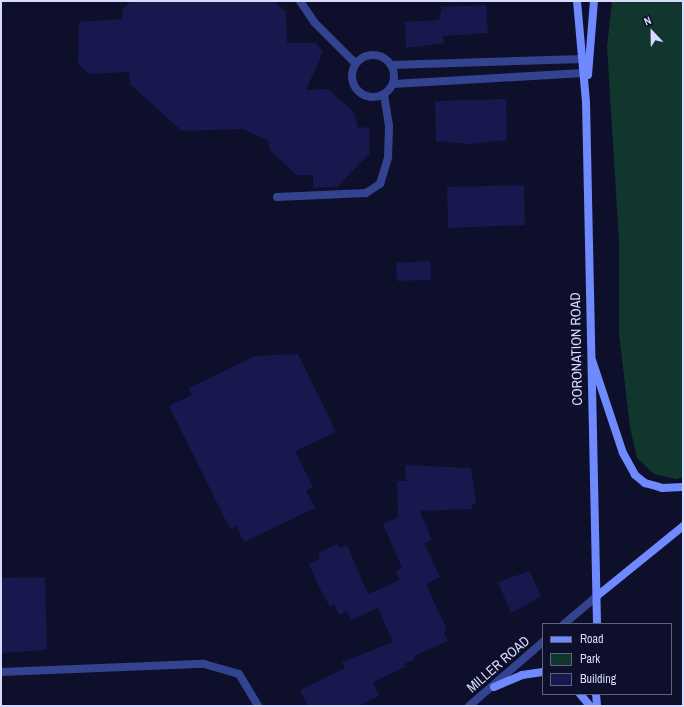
<!DOCTYPE html>
<style>
body{margin:0}
#map{position:relative;width:684px;height:707px;overflow:hidden;background:#0e0f2b;font-family:"Archivo Narrow",sans-serif}
div>[style]{position:absolute}
[style*='--x']{left:calc(var(--x)*1px);top:calc(var(--y)*1px);width:calc(var(--w)*1px);rotate:calc(var(--a)*1deg)}
.green>*{inset:0;background:#10362d}
.building>*{inset:0;background:#17184e}
.service>*{height:8px;margin:-4px;padding:0 4px;transform-origin:4px;border-radius:4px;background:#34438f}
.service>.ring{margin:-4px;padding:0;box-sizing:content-box;background:none;border:8px solid #34438f;border-radius:50%}
.tertiary>*{height:8px;margin:-4px;padding:0 4px;transform-origin:4px;border-radius:4px;background:#34438f}
.secondary>*{height:8px;margin:-4px;padding:0 4px;transform-origin:4px;border-radius:4px;background:#6f89ff}
span{translate:-50% -50%;white-space:nowrap;text-align:center;line-height:1.15;-webkit-text-stroke:4px #0e0f2b;paint-order:stroke}
.street-label{font-size:14px;color:#d8dbff}
.frame{position:absolute;inset:0;border:2px solid #d8dbff;pointer-events:none}
.legend{position:absolute;left:542px;top:623px;width:130px;height:72px;box-sizing:border-box;background:#0e0f2b;border:1px solid #5f6180;margin:0;padding:5px 7px;list-style:none;font-size:12px;color:#d8dbff}
.legend li{display:flex;align-items:center;gap:8px;height:20px}
.legend b{width:20px;border:1px solid #5f6180}
.north{position:absolute;left:632px;top:12px;width:40px;height:40px;-webkit-text-stroke:3px #0e0f2b;paint-order:stroke;rotate:338deg;font-size:11px;font-weight:700;line-height:16px;text-align:center;color:#d8dbff}
.north::after{content:'';display:block;margin:auto;width:14px;height:18px;background:#d8dbff;clip-path:polygon(50% 0,100% 100%,50% 72%,0 100%)}
</style>
<div id="map">
<div class="green">
<div style="clip-path:polygon(612px 1px,683px 1px,683px 477px,676px 479px,654px 474px,637px 458px,630px 427px,619px 334px,619px 241px,607px 47px)"></div>
</div>
<div class="building">
<div style="clip-path:polygon(131px 1px,274px 1px,286px 12px,287px 43px,316px 43px,323px 52px,306px 90px,328px 89px,354px 112px,358px 128px,369px 127px,370px 153px,337px 187px,313px 188px,313px 175px,296px 175px,270px 150px,268px 140px,242px 129px,182px 131px,130px 84px,129px 72px,88px 74px,78px 63px,79px 22px,122px 19px,123px 9px)"></div>
<div style="clip-path:polygon(486px 5px,488px 33px,443px 36px,444px 43px,406px 48px,405px 22px,439px 20px,442px 7px)"></div>
<div style="clip-path:polygon(506px 99px,507px 140px,470px 144px,436px 141px,435px 101px)"></div>
<div style="clip-path:polygon(524px 185px,525px 225px,448px 228px,447px 187px)"></div>
<div style="clip-path:polygon(430px 261px,431px 280px,397px 281px,396px 263px)"></div>
<div style="clip-path:polygon(298px 354px,336px 432px,295px 451px,313px 487px,306px 490px,315px 508px,244px 542px,236px 526px,230px 529px,169px 406px,192px 395px,189px 388px,255px 356px)"></div>
<div style="clip-path:polygon(405px 465px,471px 468px,476px 504px,472px 504px,472px 509px,420px 511px,432px 540px,424px 543px,440px 577px,426px 584px,447px 630px,444px 632px,448px 641px,414px 656px,415px 659px,404px 664px,406px 667px,373px 682px,379px 696px,358px 706px,308px 706px,300px 690px,345px 668px,342px 662px,393px 642px,378px 608px,351px 620px,347px 611px,339px 615px,334px 604px,330px 606px,323px 595px,309px 564px,320px 559px,318px 553px,337px 544px,339px 548px,347px 545px,368px 594px,400px 580px,396px 571px,402px 568px,383px 524px,398px 517px,397px 481px,406px 481px)"></div>
<div style="clip-path:polygon(530px 571px,541px 597px,511px 613px,498px 582px)"></div>
<div style="clip-path:polygon(45px 577px,47px 650px,1px 653px,1px 578px)"></div>
</div>
<div class="service">
<div style="--x:300;--y:1;--w:25;--a:56"></div>
<div style="--x:314;--y:22;--w:58;--a:45"></div>
<div class="ring" style="left:352px;top:55px;width:34px;height:34px"></div>
<div style="--x:391;--y:65;--w:192;--a:-1.8"></div>
<div style="--x:393;--y:84;--w:191;--a:-3.3"></div>
<div style="--x:277;--y:197;--w:89;--a:-2.6"></div>
<div style="--x:366;--y:193;--w:17;--a:-33"></div>
<div style="--x:380;--y:184;--w:28;--a:-73"></div>
<div style="--x:388;--y:157;--w:31;--a:-88"></div>
<div style="--x:389;--y:126;--w:32;--a:-99"></div>
<div style="--x:1;--y:672;--w:203;--a:-2.3"></div>
<div style="--x:204;--y:664;--w:36;--a:16"></div>
<div style="--x:239;--y:674;--w:37;--a:59"></div>
</div>
<div class="tertiary">
<div style="--x:564;--y:624;--w:43;--a:-40.3"></div>
<div style="--x:469;--y:706;--w:98;--a:-40.9"></div>
</div>
<div class="secondary">
<div style="--x:577;--y:1;--w:101;--a:84.9"></div>
<div style="--x:586;--y:102;--w:522;--a:88.79"></div>
<div style="--x:588;--y:75;--w:74;--a:-85.4"></div>
<div style="--x:592;--y:360;--w:98;--a:71.6"></div>
<div style="--x:623;--y:453;--w:25;--a:61"></div>
<div style="--x:635;--y:475;--w:13;--a:39"></div>
<div style="--x:645;--y:483;--w:18;--a:16"></div>
<div style="--x:662;--y:488;--w:21;--a:-3"></div>
<div style="--x:597;--y:596;--w:111;--a:-39.1"></div>
<div style="--x:494;--y:687;--w:30;--a:-23"></div>
<div style="--x:522;--y:675;--w:21;--a:-8"></div>
<div style="--x:580;--y:694;--w:16;--a:50"></div>
<div style="--x:596;--y:694;--w:12;--a:85"></div>
</div>
<div class="street-label">
<span style="left:576px;top:349px;rotate:-91deg">CORONATION ROAD</span>
<span style="left:498px;top:664px;rotate:-41deg">MILLER ROAD</span>
</div>
<div class="frame"></div>
<ul class="legend">
<li><b style="height:5px;background:#6f89ff"></b>Road</li>
<li><b style="height:11px;background:#10362d"></b>Park</li>
<li><b style="height:11px;background:#17184e"></b>Building</li>
</ul>
<div class="north">N</div>
</div>
